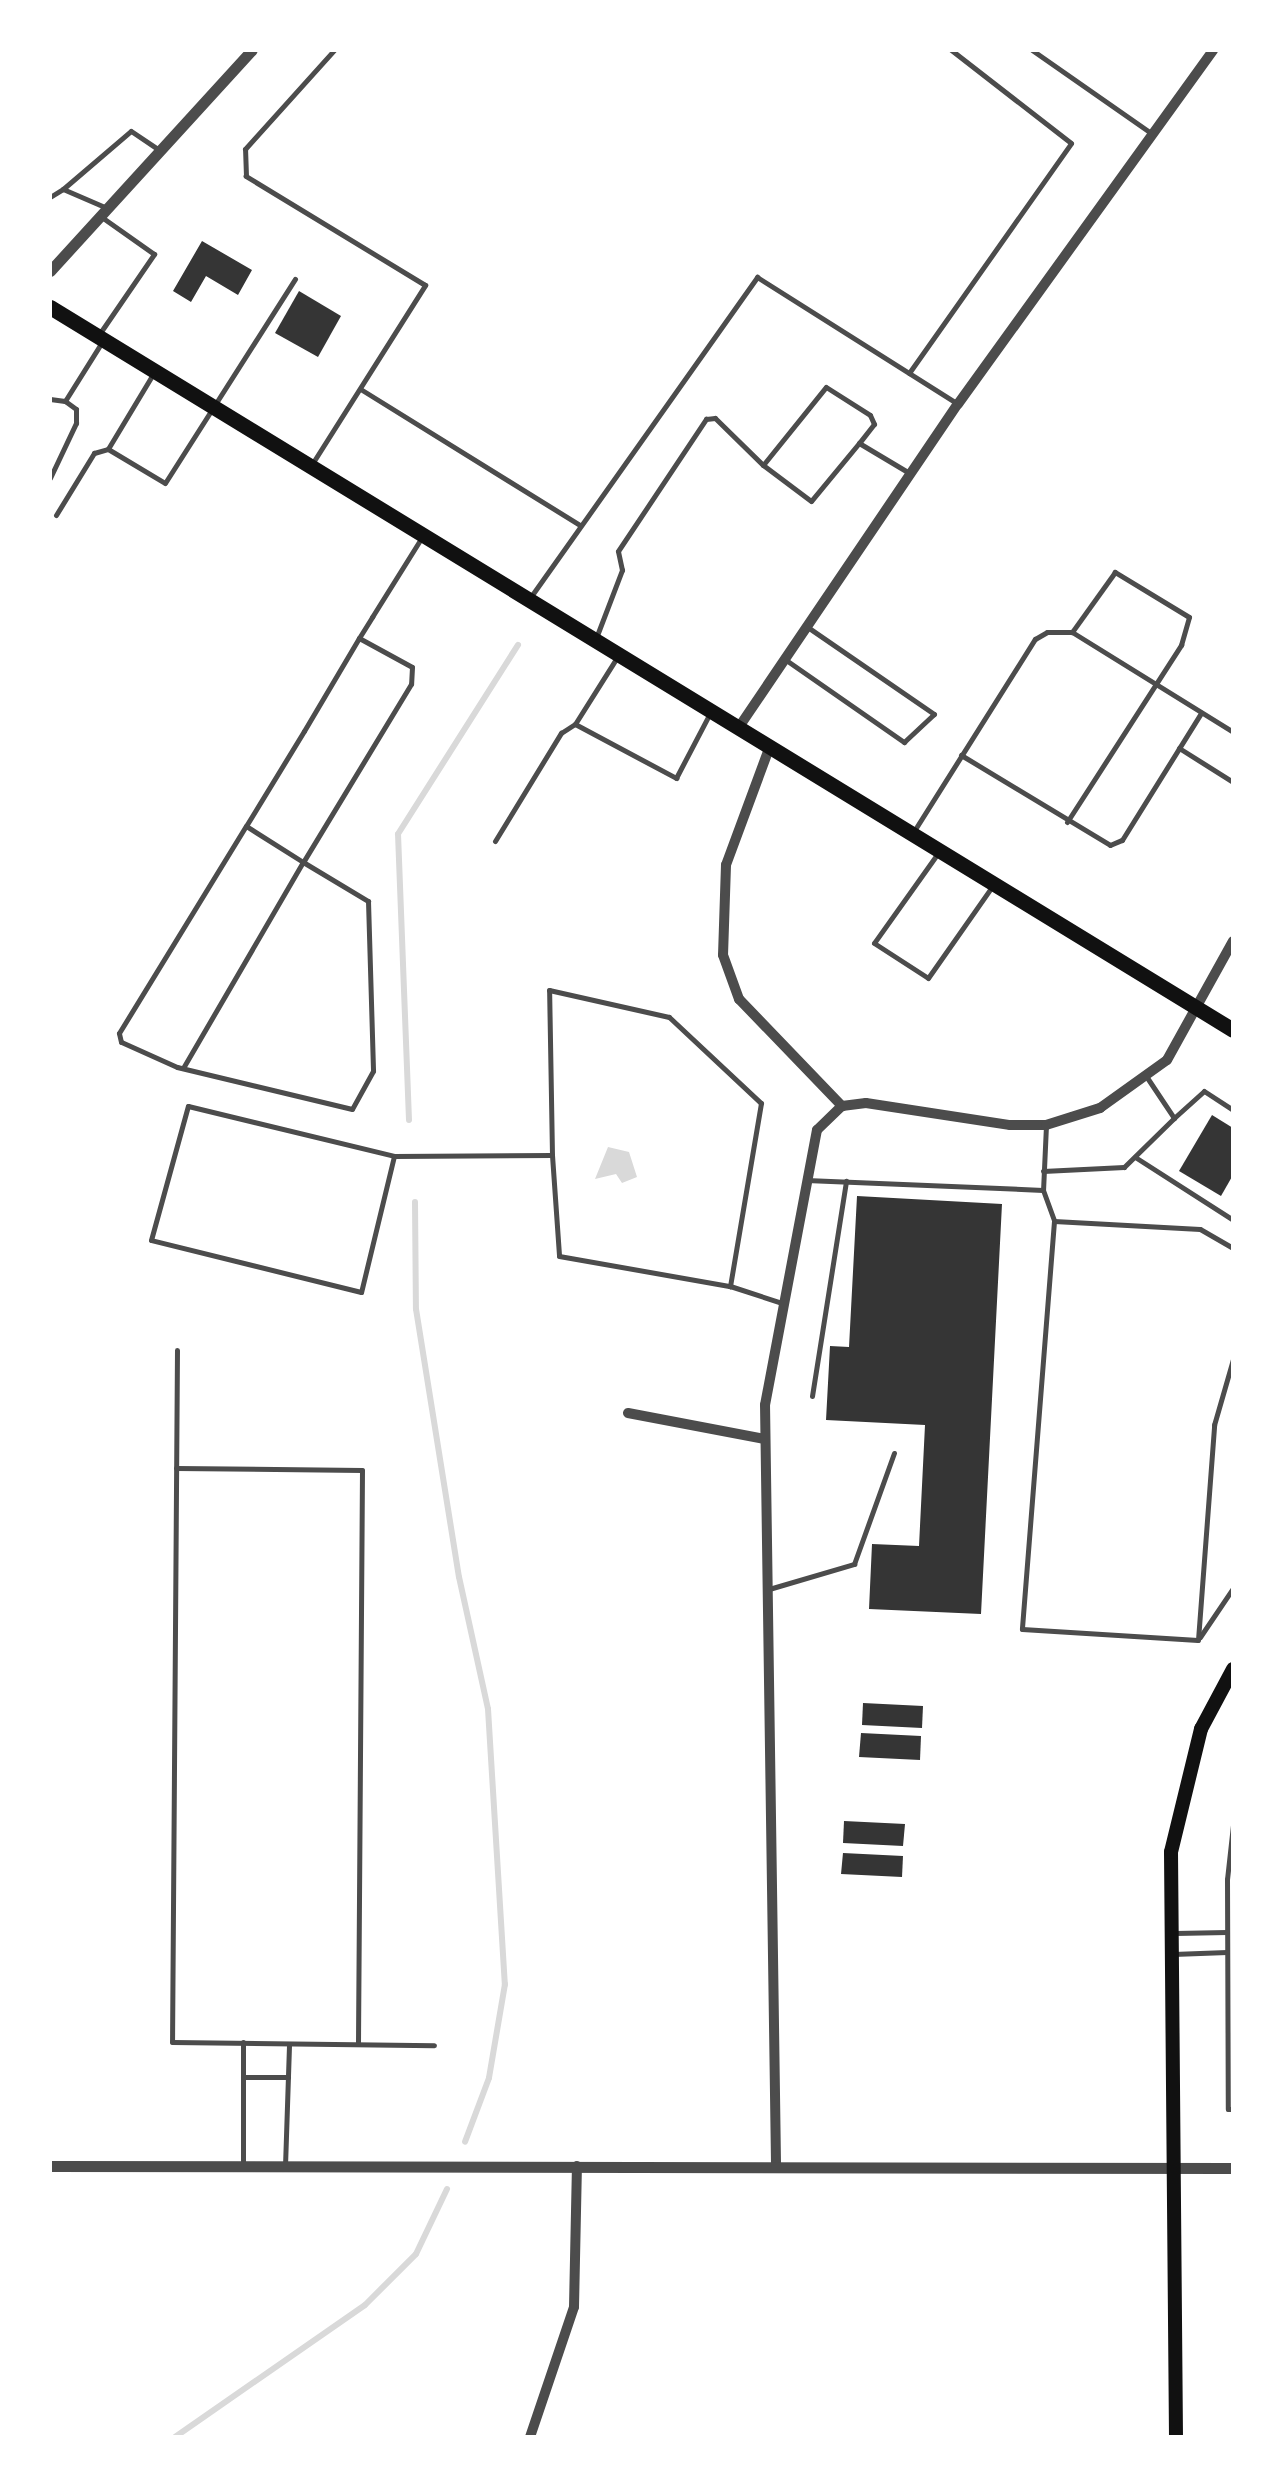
<!DOCTYPE html>
<style>
body{margin:0}
#map{position:relative;width:1283px;height:2487px;overflow:hidden;background:#fff;font-family:Arial,sans-serif}
div>[style]{position:absolute}
[style*='--x']{left:calc(var(--x)*1px);top:calc(var(--y)*1px);width:calc(var(--w)*1px);rotate:calc(var(--a)*1deg)}
.water>*{inset:0;background:#d9d9d9}
.stream>*{height:6px;margin:-3px;padding:0 3px;transform-origin:3px;border-radius:3px;background:#d9d9d9}
.building>*{inset:0;background:#353535}
.service>*{height:5px;margin:-2.5px;padding:0 2.5px;transform-origin:2.5px;border-radius:2.5px;background:#4c4c4c}
.minor>*{height:10px;margin:-5px;padding:0 5px;transform-origin:5px;border-radius:5px;background:#4c4c4c}
.tertiary>*{height:11px;margin:-5.5px;padding:0 5.5px;transform-origin:5.5px;border-radius:5.5px;background:#4c4c4c}
.secondary>*{height:14px;margin:-7px;padding:0 7px;transform-origin:7px;border-radius:7px;background:#111}
.primary>*{height:15px;margin:-7.5px;padding:0 7.5px;transform-origin:7.5px;border-radius:7.5px;background:#111}
span{translate:-50% -50%;white-space:nowrap;text-align:center;line-height:1.15;-webkit-text-stroke:8px #fff;paint-order:stroke}
.frame{position:absolute;inset:0;border:52px solid #fff;pointer-events:none}
</style>
<div id="map">
<div class="water">
<div style="clip-path:polygon(608px 1147px,629px 1152px,637px 1177px,622px 1183px,616px 1174px,595px 1179px)"></div>
</div>
<div class="stream">
<div style="--x:409;--y:1120;--w:286;--a:-92.2"></div>
<div style="--x:398;--y:834;--w:224;--a:-57.6"></div>
<div style="--x:415;--y:1202;--w:107;--a:89.5"></div>
<div style="--x:416;--y:1309;--w:271;--a:80.9"></div>
<div style="--x:459;--y:1577;--w:135;--a:77.6"></div>
<div style="--x:488;--y:1709;--w:276;--a:86.5"></div>
<div style="--x:505;--y:1984;--w:95;--a:99.7"></div>
<div style="--x:489;--y:2078;--w:68;--a:110.6"></div>
<div style="--x:175;--y:2437;--w:231;--a:-34.8"></div>
<div style="--x:365;--y:2305;--w:72;--a:-45"></div>
<div style="--x:416;--y:2254;--w:72;--a:-64.5"></div>
</div>
<div class="building">
<div style="clip-path:polygon(202px 241px,252px 270px,238px 295px,206px 276px,191px 302px,173px 291px)"></div>
<div style="clip-path:polygon(299px 291px,341px 316px,318px 357px,275px 333px)"></div>
<div style="clip-path:polygon(1212px 1115px,1233px 1128px,1233px 1175px,1221px 1196px,1179px 1171px)"></div>
<div style="clip-path:polygon(857px 1196px,1002px 1204px,981px 1614px,869px 1609px,872px 1544px,919px 1546px,925px 1425px,826px 1420px,830px 1346px,849px 1347px)"></div>
<div style="clip-path:polygon(863px 1703px,923px 1706px,922px 1728px,862px 1725px)"></div>
<div style="clip-path:polygon(861px 1733px,921px 1736px,920px 1760px,859px 1757px)"></div>
<div style="clip-path:polygon(844px 1821px,905px 1824px,903px 1846px,843px 1843px)"></div>
<div style="clip-path:polygon(843px 1853px,903px 1856px,902px 1877px,841px 1874px)"></div>
</div>
<div class="service">
<div style="--x:1032;--y:50;--w:145;--a:34.9"></div>
<div style="--x:50;--y:197;--w:15;--a:-32"></div>
<div style="--x:107;--y:208;--w:48;--a:-156.6"></div>
<div style="--x:63;--y:189;--w:89;--a:-40.5"></div>
<div style="--x:131;--y:131;--w:32;--a:34"></div>
<div style="--x:100;--y:333;--w:96;--a:-55.6"></div>
<div style="--x:154;--y:254;--w:62;--a:-144.8"></div>
<div style="--x:909;--y:373;--w:281;--a:-54.8"></div>
<div style="--x:1071;--y:143;--w:152;--a:-142.2"></div>
<div style="--x:153;--y:374;--w:87;--a:121"></div>
<div style="--x:108;--y:449;--w:66;--a:30.8"></div>
<div style="--x:165;--y:483;--w:242;--a:-57.5"></div>
<div style="--x:362;--y:390;--w:256;--a:31.8"></div>
<div style="--x:50;--y:399;--w:15;--a:8"></div>
<div style="--x:65;--y:401;--w:70;--a:-57.9"></div>
<div style="--x:859;--y:443;--w:75;--a:129.6"></div>
<div style="--x:811;--y:501;--w:60;--a:-143.1"></div>
<div style="--x:763;--y:465;--w:100;--a:-51.1"></div>
<div style="--x:826;--y:387;--w:52;--a:32.5"></div>
<div style="--x:870;--y:415;--w:10;--a:66"></div>
<div style="--x:874;--y:424;--w:24;--a:128"></div>
<div style="--x:859;--y:443;--w:61;--a:30.8"></div>
<div style="--x:312;--y:464;--w:212;--a:-57.7"></div>
<div style="--x:425;--y:285;--w:210;--a:-148.7"></div>
<div style="--x:246;--y:176;--w:27;--a:-92"></div>
<div style="--x:245;--y:149;--w:133;--a:-48"></div>
<div style="--x:50;--y:478;--w:61;--a:-64.7"></div>
<div style="--x:76;--y:423;--w:14;--a:-90"></div>
<div style="--x:76;--y:409;--w:14;--a:-144"></div>
<div style="--x:56;--y:515;--w:73;--a:-58.5"></div>
<div style="--x:94;--y:453;--w:15;--a:-16"></div>
<div style="--x:532;--y:595;--w:390;--a:-54.7"></div>
<div style="--x:757;--y:277;--w:238;--a:32.3"></div>
<div style="--x:359;--y:638;--w:60;--a:28.7"></div>
<div style="--x:412;--y:667;--w:17;--a:93"></div>
<div style="--x:411;--y:684;--w:208;--a:121.2"></div>
<div style="--x:303;--y:862;--w:67;--a:-147.7"></div>
<div style="--x:246;--y:826;--w:111;--a:-58.6"></div>
<div style="--x:304;--y:731;--w:108;--a:-59.4"></div>
<div style="--x:359;--y:638;--w:25;--a:-58"></div>
<div style="--x:372;--y:617;--w:94;--a:-58"></div>
<div style="--x:596;--y:638;--w:73;--a:-69.1"></div>
<div style="--x:622;--y:570;--w:19;--a:-102"></div>
<div style="--x:618;--y:551;--w:159;--a:-56.3"></div>
<div style="--x:706;--y:419;--w:9;--a:-6"></div>
<div style="--x:715;--y:418;--w:67;--a:44.4"></div>
<div style="--x:786;--y:660;--w:144;--a:34.8"></div>
<div style="--x:904;--y:742;--w:41;--a:-43"></div>
<div style="--x:934;--y:714;--w:152;--a:-145.5"></div>
<div style="--x:575;--y:724;--w:77;--a:-57.8"></div>
<div style="--x:1179;--y:748;--w:64;--a:32.2"></div>
<div style="--x:961;--y:755;--w:174;--a:31.1"></div>
<div style="--x:1110;--y:845;--w:13;--a:-23"></div>
<div style="--x:1122;--y:840;--w:150;--a:-58.1"></div>
<div style="--x:1067;--y:822;--w:211;--a:-57.2"></div>
<div style="--x:1181;--y:645;--w:29;--a:-74"></div>
<div style="--x:1189;--y:617;--w:87;--a:-148.7"></div>
<div style="--x:1115;--y:572;--w:74;--a:125.6"></div>
<div style="--x:914;--y:831;--w:227;--a:-57.8"></div>
<div style="--x:1035;--y:639;--w:14;--a:-30"></div>
<div style="--x:1047;--y:632;--w:25;--a:0"></div>
<div style="--x:1072;--y:632;--w:190;--a:31.8"></div>
<div style="--x:495;--y:841;--w:127;--a:-58.6"></div>
<div style="--x:561;--y:733;--w:17;--a:-33"></div>
<div style="--x:575;--y:724;--w:115;--a:28.1"></div>
<div style="--x:676;--y:778;--w:73;--a:-62.4"></div>
<div style="--x:938;--y:853;--w:110;--a:125.4"></div>
<div style="--x:874;--y:943;--w:64;--a:32.9"></div>
<div style="--x:928;--y:978;--w:110;--a:-55"></div>
<div style="--x:183;--y:1068;--w:238;--a:-59.8"></div>
<div style="--x:303;--y:862;--w:76;--a:31"></div>
<div style="--x:368;--y:901;--w:170;--a:88.3"></div>
<div style="--x:373;--y:1071;--w:43;--a:118.9"></div>
<div style="--x:352;--y:1109;--w:180;--a:-166.5"></div>
<div style="--x:177;--y:1067;--w:61;--a:-155.9"></div>
<div style="--x:121;--y:1042;--w:9;--a:-103"></div>
<div style="--x:119;--y:1033;--w:243;--a:-58.5"></div>
<div style="--x:1148;--y:1079;--w:47;--a:56.3"></div>
<div style="--x:1174;--y:1118;--w:40;--a:-42"></div>
<div style="--x:1204;--y:1091;--w:35;--a:33"></div>
<div style="--x:1046;--y:1125;--w:65;--a:92.6"></div>
<div style="--x:1043;--y:1190;--w:33;--a:70"></div>
<div style="--x:1054;--y:1221;--w:409;--a:94.5"></div>
<div style="--x:1022;--y:1629;--w:176;--a:3.6"></div>
<div style="--x:552;--y:1155;--w:101;--a:86"></div>
<div style="--x:559;--y:1256;--w:174;--a:10"></div>
<div style="--x:394;--y:1156;--w:140;--a:103.6"></div>
<div style="--x:361;--y:1292;--w:216;--a:-166.1"></div>
<div style="--x:151;--y:1240;--w:139;--a:-74.6"></div>
<div style="--x:188;--y:1106;--w:212;--a:13.6"></div>
<div style="--x:394;--y:1156;--w:158;--a:-0.4"></div>
<div style="--x:552;--y:1155;--w:165;--a:-91"></div>
<div style="--x:549;--y:990;--w:123;--a:12.7"></div>
<div style="--x:669;--y:1017;--w:126;--a:43.1"></div>
<div style="--x:761;--y:1103;--w:186;--a:99.6"></div>
<div style="--x:730;--y:1286;--w:55;--a:18.1"></div>
<div style="--x:1135;--y:1157;--w:117;--a:32.7"></div>
<div style="--x:1043;--y:1171;--w:81;--a:-2.8"></div>
<div style="--x:1124;--y:1167;--w:70;--a:-44.4"></div>
<div style="--x:806;--y:1180;--w:237;--a:2.4"></div>
<div style="--x:1054;--y:1221;--w:146;--a:3.1"></div>
<div style="--x:1200;--y:1229;--w:38;--a:30"></div>
<div style="--x:177;--y:1350;--w:692;--a:90.41"></div>
<div style="--x:172;--y:2042;--w:262;--a:0.7"></div>
<div style="--x:812;--y:1396;--w:218;--a:-81"></div>
<div style="--x:176;--y:1468;--w:186;--a:0.6"></div>
<div style="--x:362;--y:1470;--w:574;--a:90.4"></div>
<div style="--x:769;--y:1589;--w:89;--a:-16.4"></div>
<div style="--x:854;--y:1564;--w:118;--a:-70.2"></div>
<div style="--x:1200;--y:1637;--w:59;--a:-56"></div>
<div style="--x:1198;--y:1640;--w:216;--a:-85.7"></div>
<div style="--x:1214;--y:1425;--w:69;--a:-73.9"></div>
<div style="--x:1233;--y:1825;--w:54;--a:96.3"></div>
<div style="--x:1227;--y:1879;--w:230;--a:89.8"></div>
<div style="--x:1228;--y:2109;--w:5;--a:0"></div>
<div style="--x:1175;--y:1933;--w:52;--a:-1.1"></div>
<div style="--x:1173;--y:1954;--w:54;--a:-2.1"></div>
<div style="--x:243;--y:2077;--w:45;--a:0"></div>
<div style="--x:243;--y:2164;--w:122;--a:-90"></div>
<div style="--x:285;--y:2166;--w:122;--a:-88.1"></div>
</div>
<div class="minor">
<div style="--x:739;--y:727;--w:390;--a:-55.9"></div>
<div style="--x:958;--y:404;--w:436;--a:-54.2"></div>
<div style="--x:770;--y:746;--w:127;--a:110.3"></div>
<div style="--x:726;--y:865;--w:90;--a:91.9"></div>
<div style="--x:723;--y:955;--w:47;--a:70"></div>
<div style="--x:739;--y:999;--w:149;--a:46.1"></div>
<div style="--x:628;--y:1413;--w:138;--a:10.8"></div>
<div style="--x:776;--y:2163;--w:758;--a:-90.83"></div>
<div style="--x:765;--y:1405;--w:280;--a:-79.3"></div>
<div style="--x:817;--y:1130;--w:35;--a:-44"></div>
<div style="--x:842;--y:1106;--w:24;--a:-7"></div>
<div style="--x:866;--y:1103;--w:146;--a:8.7"></div>
<div style="--x:1010;--y:1125;--w:36;--a:0"></div>
<div style="--x:1046;--y:1125;--w:57;--a:-17.5"></div>
<div style="--x:1100;--y:1108;--w:82;--a:-35.6"></div>
<div style="--x:1167;--y:1060;--w:136;--a:-61"></div>
<div style="--x:530;--y:2437;--w:137;--a:-71.3"></div>
<div style="--x:574;--y:2307;--w:141;--a:-88.8"></div>
</div>
<div class="tertiary">
<div style="--x:50;--y:271;--w:299;--a:-47.6"></div>
<div style="--x:50;--y:2166;--w:1183;--a:0.1"></div>
</div>
<div class="secondary">
<div style="--x:1176;--y:2437;--w:585;--a:-90.49"></div>
<div style="--x:1171;--y:1852;--w:127;--a:-76.3"></div>
<div style="--x:1201;--y:1729;--w:68;--a:-61.9"></div>
</div>
<div class="primary">
<div style="--x:50;--y:307;--w:1386;--a:31.43"></div>
</div>
<div class="frame"></div>
</div>
